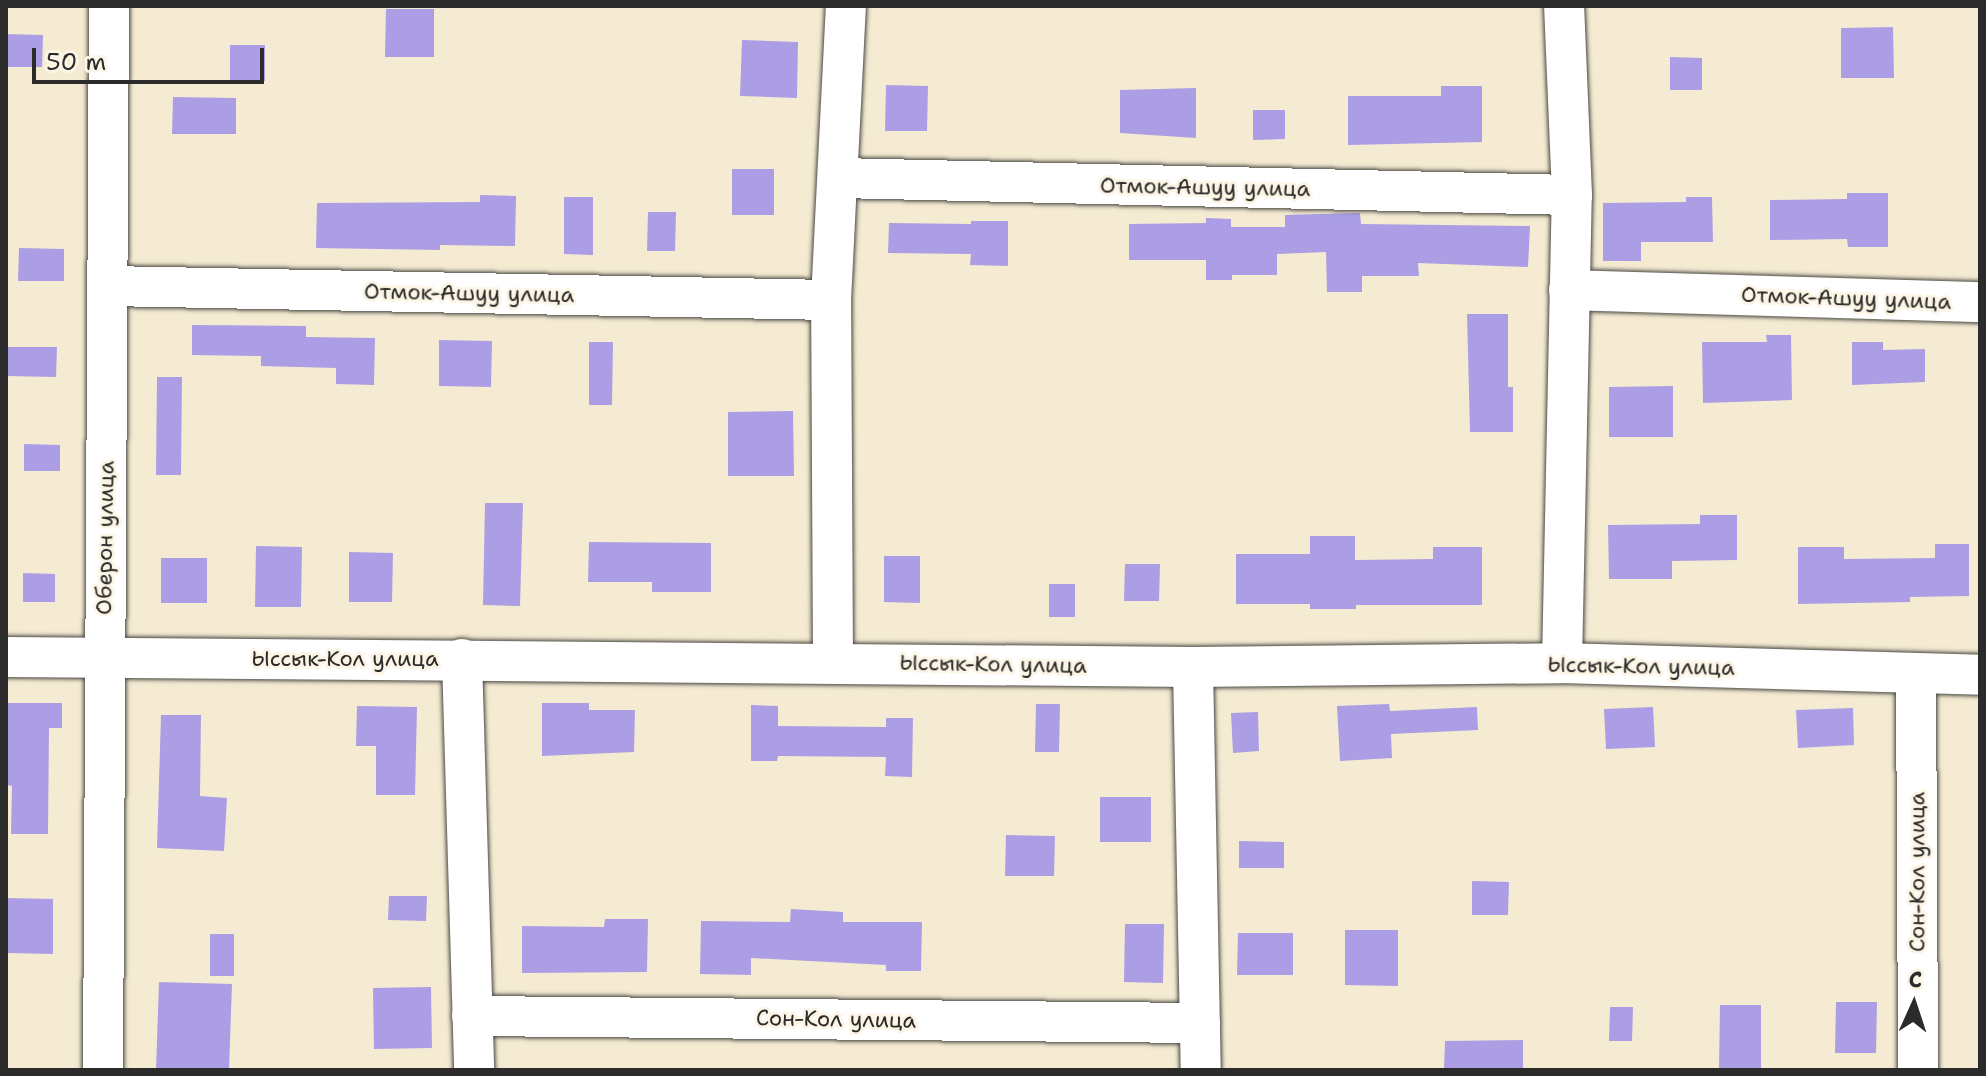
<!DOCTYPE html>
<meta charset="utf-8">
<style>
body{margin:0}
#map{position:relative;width:1986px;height:1076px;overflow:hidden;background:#f5ebd2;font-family:"Shantell Sans",sans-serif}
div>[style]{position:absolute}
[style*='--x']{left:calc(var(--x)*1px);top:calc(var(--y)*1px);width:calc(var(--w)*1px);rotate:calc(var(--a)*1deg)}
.building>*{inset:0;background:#ab9ee5}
.roads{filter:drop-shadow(0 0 2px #494844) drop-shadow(0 0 2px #494844)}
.minor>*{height:40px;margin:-20px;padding:0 20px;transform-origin:20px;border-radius:20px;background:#fff}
span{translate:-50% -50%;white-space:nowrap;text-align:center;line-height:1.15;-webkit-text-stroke:6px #fcf5e5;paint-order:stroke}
.street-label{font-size:22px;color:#2b2b2b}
.frame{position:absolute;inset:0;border:8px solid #2b2b2b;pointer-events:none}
.north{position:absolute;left:1874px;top:964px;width:80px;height:80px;-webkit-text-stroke:6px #fcf5e5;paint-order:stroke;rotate:3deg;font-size:22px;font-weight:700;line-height:32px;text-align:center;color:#2b2b2b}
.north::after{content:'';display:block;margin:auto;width:28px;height:36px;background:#2b2b2b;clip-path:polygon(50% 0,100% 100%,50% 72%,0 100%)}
.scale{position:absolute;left:32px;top:48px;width:232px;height:36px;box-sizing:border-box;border:4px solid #2b2b2b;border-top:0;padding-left:10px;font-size:24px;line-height:28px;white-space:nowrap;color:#2b2b2b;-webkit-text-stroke:6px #fcf5e5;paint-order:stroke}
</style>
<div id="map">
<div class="building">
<div style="clip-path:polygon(386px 9px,434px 9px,434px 57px,385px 57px)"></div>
<div style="clip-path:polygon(1893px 27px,1894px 78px,1841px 78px,1841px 28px)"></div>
<div style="clip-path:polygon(6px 34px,43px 35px,42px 67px,6px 67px)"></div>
<div style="clip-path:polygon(742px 40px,798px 42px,797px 98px,740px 96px)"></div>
<div style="clip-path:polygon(230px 45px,265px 45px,265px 81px,230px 80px)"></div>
<div style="clip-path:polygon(1670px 57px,1702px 58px,1702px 90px,1670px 90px)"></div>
<div style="clip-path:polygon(886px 85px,928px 86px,927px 131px,885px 131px)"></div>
<div style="clip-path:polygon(1441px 86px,1482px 86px,1482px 142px,1348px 145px,1348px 96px,1441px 96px)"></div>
<div style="clip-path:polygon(1196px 88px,1196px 138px,1120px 133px,1120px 90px)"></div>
<div style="clip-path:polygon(173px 97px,236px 98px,236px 134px,172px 134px)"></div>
<div style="clip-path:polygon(1253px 110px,1285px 110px,1285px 139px,1253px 140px)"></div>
<div style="clip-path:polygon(732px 169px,774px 169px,774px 215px,732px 215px)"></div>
<div style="clip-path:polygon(1847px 193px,1888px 193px,1888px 247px,1848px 247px,1847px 239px,1770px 240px,1770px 200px,1847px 199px)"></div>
<div style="clip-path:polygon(480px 195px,516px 196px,515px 246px,440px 245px,440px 250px,316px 248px,317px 203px,480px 202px)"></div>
<div style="clip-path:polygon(564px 197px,593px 197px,593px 255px,564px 254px)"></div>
<div style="clip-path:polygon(1686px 197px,1712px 197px,1713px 242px,1641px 242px,1641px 261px,1603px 261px,1603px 203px,1686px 202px)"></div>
<div style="clip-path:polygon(648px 212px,676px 212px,675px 251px,647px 251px)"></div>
<div style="clip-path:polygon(1356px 213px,1360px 213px,1361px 224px,1530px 226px,1528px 267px,1418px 263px,1419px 276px,1362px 276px,1362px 292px,1327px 292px,1326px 252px,1277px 254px,1277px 275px,1232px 275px,1232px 280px,1206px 280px,1206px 260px,1129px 260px,1129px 224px,1206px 223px,1206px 218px,1231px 219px,1231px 227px,1285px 227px,1285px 215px)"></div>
<div style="clip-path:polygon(971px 221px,1008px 221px,1008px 266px,970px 265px,971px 254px,888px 253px,889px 223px,971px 224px)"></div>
<div style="clip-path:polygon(19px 248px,64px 249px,64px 281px,18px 281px)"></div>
<div style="clip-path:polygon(1467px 314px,1508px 314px,1508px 387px,1513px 387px,1513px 432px,1470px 432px)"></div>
<div style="clip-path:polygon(192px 325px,306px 326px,306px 337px,375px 338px,374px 385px,336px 384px,336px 368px,261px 366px,261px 356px,192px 355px)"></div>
<div style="clip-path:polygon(1766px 335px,1791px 335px,1792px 400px,1703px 403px,1702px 342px,1767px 342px)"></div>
<div style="clip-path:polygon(439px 340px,492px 341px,491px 387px,439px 386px)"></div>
<div style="clip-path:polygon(589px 342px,613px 342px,612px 405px,589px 405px)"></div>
<div style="clip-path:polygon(1852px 342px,1883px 342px,1883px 350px,1925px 349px,1925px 382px,1852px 385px)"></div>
<div style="clip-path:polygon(6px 347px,57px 347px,56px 377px,6px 376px)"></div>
<div style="clip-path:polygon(157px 377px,182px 377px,181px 475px,156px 475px)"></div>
<div style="clip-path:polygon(1673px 386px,1673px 437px,1609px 437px,1609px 387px)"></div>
<div style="clip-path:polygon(793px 411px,794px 476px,728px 476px,728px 412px)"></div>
<div style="clip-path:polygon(24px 444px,60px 445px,60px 471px,24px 471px)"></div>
<div style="clip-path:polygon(485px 503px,523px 503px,520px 606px,483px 605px)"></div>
<div style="clip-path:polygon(1700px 515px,1737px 515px,1737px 560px,1672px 561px,1672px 579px,1609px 579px,1608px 525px,1700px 524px)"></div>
<div style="clip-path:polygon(1310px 536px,1355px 536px,1355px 560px,1433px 559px,1433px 547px,1482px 547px,1482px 605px,1356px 605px,1356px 609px,1310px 609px,1310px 604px,1236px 604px,1236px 554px,1310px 554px)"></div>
<div style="clip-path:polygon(589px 542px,711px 543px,711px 592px,652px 592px,652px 582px,588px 582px)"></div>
<div style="clip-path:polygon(1935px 544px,1969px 544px,1969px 596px,1910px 597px,1910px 602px,1798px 604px,1798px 547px,1844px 547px,1844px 559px,1935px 558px)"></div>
<div style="clip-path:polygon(256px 546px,302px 547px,301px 607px,255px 607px)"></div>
<div style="clip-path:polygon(349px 552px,393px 553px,392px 602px,349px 602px)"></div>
<div style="clip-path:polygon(884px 556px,920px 556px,920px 603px,884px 602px)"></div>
<div style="clip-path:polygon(161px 558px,207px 558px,207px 603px,161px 603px)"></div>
<div style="clip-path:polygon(1125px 564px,1160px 564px,1159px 601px,1124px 601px)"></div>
<div style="clip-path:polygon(23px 573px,55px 574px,55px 602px,23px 602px)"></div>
<div style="clip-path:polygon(1049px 584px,1075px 584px,1075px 617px,1049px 617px)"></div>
<div style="clip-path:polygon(6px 703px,62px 703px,62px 728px,49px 728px,48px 834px,11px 834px,12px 786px,6px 785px)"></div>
<div style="clip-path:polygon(542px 703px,589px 703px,589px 710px,635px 710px,634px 752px,542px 756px)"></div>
<div style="clip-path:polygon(1036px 704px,1060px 704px,1059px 752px,1035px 752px)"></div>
<div style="clip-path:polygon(1389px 704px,1390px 711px,1477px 707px,1478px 730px,1391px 734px,1392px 758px,1340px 761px,1337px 706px)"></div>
<div style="clip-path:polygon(751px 705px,778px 706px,778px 726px,886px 727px,886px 718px,913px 718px,912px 777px,885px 776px,886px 757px,778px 756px,777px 761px,751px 761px)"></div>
<div style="clip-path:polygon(357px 706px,417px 707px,415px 795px,376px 795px,376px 746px,356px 746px)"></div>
<div style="clip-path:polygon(1653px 707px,1655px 747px,1606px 749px,1604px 709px)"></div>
<div style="clip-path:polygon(1853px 708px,1854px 745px,1798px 748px,1796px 710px)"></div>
<div style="clip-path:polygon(1258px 712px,1259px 751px,1233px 753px,1231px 713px)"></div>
<div style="clip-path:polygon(161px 715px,201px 715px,200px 796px,227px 798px,224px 851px,157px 848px)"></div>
<div style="clip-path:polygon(1100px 797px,1151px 797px,1151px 842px,1100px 842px)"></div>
<div style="clip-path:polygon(1006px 835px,1055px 836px,1054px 876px,1005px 876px)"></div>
<div style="clip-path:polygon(1239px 841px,1284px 842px,1284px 868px,1239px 868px)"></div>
<div style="clip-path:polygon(1472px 881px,1509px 882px,1508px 915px,1472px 915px)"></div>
<div style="clip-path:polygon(389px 896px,427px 896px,426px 921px,388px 920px)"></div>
<div style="clip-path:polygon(6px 898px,53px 899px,53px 954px,6px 953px)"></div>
<div style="clip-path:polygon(791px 909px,843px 912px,843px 922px,922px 922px,921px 971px,886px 971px,886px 965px,751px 958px,751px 975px,700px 974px,701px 921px,790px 922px)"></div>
<div style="clip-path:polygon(605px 919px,648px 919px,647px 972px,522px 973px,522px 926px,604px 927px)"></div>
<div style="clip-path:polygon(1125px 924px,1164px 924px,1163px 983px,1124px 982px)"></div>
<div style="clip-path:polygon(1345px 930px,1398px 930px,1398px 986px,1345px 985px)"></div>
<div style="clip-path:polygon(1238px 933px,1293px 933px,1293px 975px,1237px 975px)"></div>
<div style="clip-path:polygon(210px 934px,234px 934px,234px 976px,210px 976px)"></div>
<div style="clip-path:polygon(159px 982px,232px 984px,229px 1070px,156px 1070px)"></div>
<div style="clip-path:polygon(431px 987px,432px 1048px,374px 1049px,373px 988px)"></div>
<div style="clip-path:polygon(1836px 1002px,1877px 1002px,1876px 1053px,1835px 1053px)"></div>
<div style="clip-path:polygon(1720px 1005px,1761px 1005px,1761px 1070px,1719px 1070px)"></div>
<div style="clip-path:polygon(1610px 1007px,1633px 1007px,1632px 1041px,1609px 1041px)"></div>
<div style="clip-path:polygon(1523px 1040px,1523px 1070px,1444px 1070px,1445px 1041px)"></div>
</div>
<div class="roads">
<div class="minor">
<div style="--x:839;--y:178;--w:733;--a:1.33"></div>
<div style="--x:108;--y:286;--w:723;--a:1.11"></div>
<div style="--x:1569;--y:290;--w:411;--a:1.7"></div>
<div style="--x:6;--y:657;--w:1187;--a:0.48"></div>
<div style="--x:1193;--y:667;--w:369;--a:-0.6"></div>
<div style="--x:1562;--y:663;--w:418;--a:1.6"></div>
<div style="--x:462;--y:659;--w:411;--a:88.3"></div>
<div style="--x:833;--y:662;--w:362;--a:-90.3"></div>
<div style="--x:831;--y:300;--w:294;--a:-87.1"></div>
<div style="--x:1562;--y:663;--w:468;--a:-88.8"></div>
<div style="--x:1572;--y:195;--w:189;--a:-92.4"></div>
<div style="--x:1193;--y:667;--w:403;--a:88.9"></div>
<div style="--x:1916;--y:674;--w:396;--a:89.7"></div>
<div style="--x:472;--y:1016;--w:728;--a:0.55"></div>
<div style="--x:103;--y:1070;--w:1064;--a:-89.68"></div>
</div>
</div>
<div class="street-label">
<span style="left:1205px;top:187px;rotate:1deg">Отмок-Ашуу улица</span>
<span style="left:469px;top:293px;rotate:1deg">Отмок-Ашуу улица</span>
<span style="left:1846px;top:298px;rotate:2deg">Отмок-Ашуу улица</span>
<span style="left:105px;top:538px;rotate:-89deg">Оберон улица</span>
<span style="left:345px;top:659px">Ыссык-Кол улица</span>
<span style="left:993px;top:664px;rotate:1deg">Ыссык-Кол улица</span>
<span style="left:1641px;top:666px;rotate:1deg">Ыссык-Кол улица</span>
<span style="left:1917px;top:872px;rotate:-90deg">Сон-Кол улица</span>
<span style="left:836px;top:1019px;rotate:1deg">Сон-Кол улица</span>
</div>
<div class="frame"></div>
<div class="north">С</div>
<div class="scale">50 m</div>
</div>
